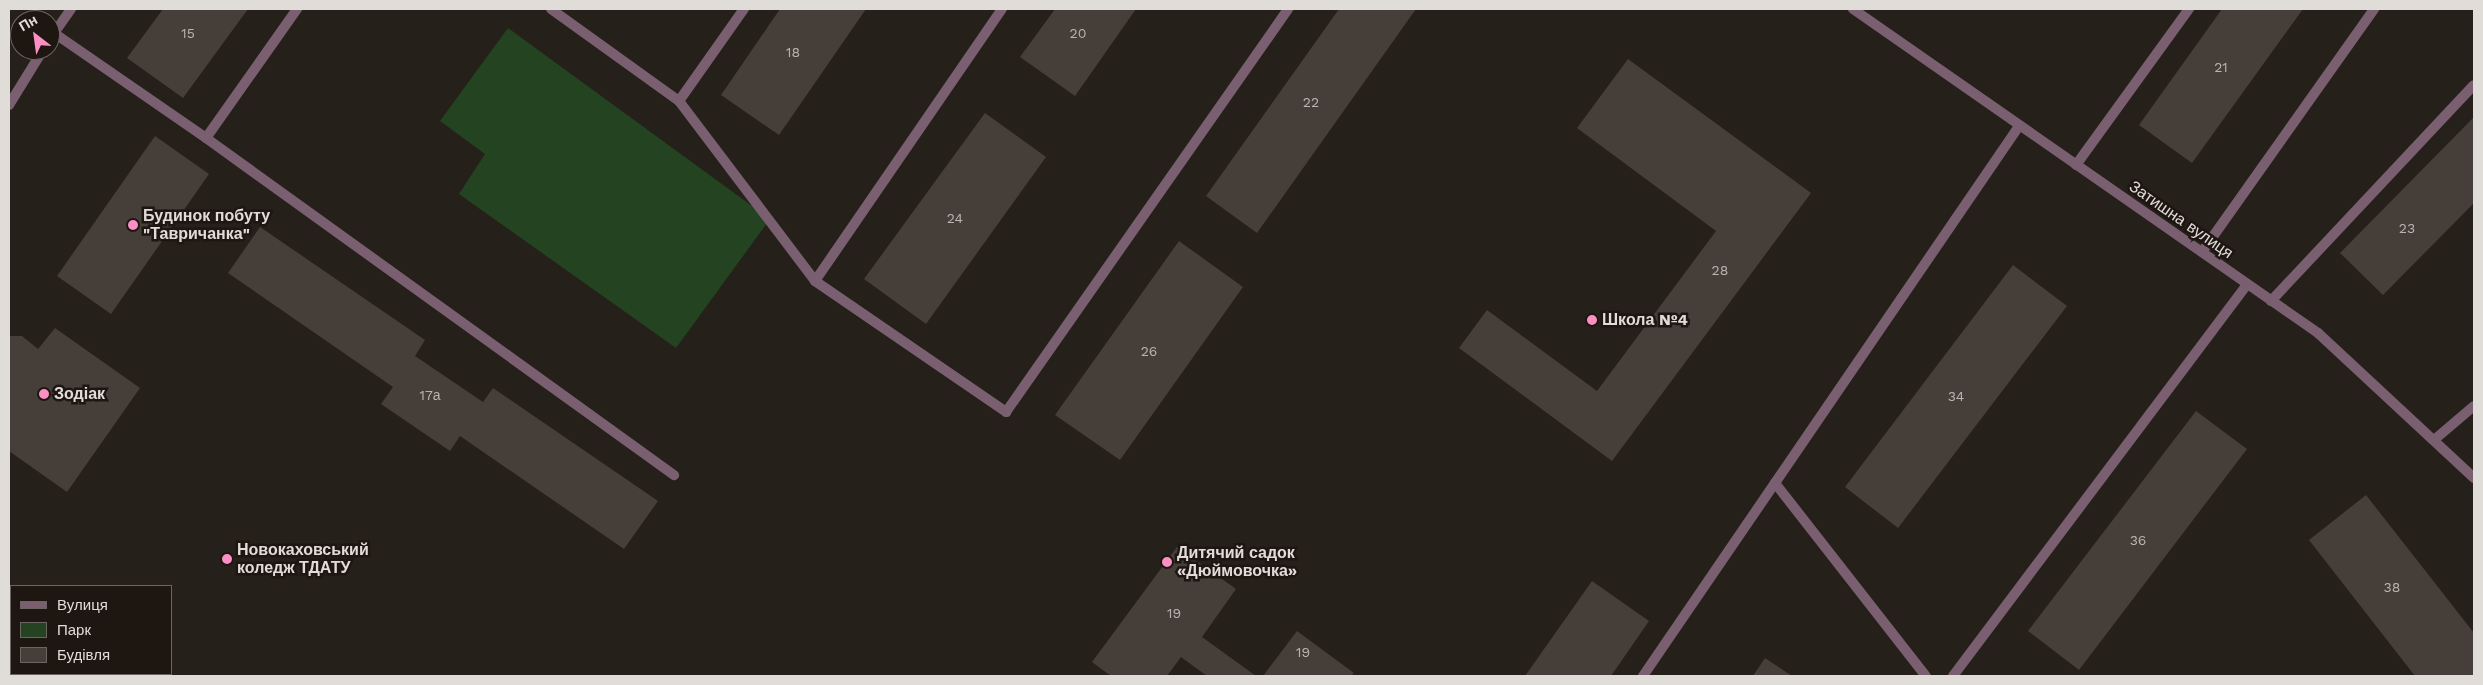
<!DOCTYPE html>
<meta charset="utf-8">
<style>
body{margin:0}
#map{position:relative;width:2483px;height:685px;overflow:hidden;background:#26201a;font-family:"Work Sans",sans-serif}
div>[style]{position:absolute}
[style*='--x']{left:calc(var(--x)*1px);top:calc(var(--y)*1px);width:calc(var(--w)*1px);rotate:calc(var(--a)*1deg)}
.green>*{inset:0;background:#244320}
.building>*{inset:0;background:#463e38}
.service>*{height:10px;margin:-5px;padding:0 5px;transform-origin:5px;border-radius:5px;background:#7a5f70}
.minor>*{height:10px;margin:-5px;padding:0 5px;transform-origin:5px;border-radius:5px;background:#7a5f70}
.dots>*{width:14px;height:14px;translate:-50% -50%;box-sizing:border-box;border:2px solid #1d1611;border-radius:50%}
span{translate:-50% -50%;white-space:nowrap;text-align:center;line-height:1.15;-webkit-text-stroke:5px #1d1611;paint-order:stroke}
.number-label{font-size:14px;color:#bab4b0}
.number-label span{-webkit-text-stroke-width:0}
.poi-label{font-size:16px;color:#e0dcd8;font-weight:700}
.left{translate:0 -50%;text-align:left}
.street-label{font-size:16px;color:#e0dcd8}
.frame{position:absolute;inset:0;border:10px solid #e0dcd8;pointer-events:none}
.legend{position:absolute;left:10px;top:585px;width:162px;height:90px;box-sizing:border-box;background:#1d1611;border:1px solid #6b6561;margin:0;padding:6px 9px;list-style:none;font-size:15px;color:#e0dcd8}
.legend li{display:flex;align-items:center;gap:10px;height:25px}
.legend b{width:25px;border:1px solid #6b6561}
.north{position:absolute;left:10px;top:10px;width:50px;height:50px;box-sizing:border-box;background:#1d1611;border:1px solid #6b6561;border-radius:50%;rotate:330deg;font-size:14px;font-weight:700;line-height:20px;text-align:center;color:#e0dcd8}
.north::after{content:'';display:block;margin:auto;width:18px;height:22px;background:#fc8fc3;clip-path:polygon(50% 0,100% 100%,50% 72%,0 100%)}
</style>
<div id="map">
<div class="green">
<div style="clip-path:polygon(508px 28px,770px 219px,676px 348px,459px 194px,485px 154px,440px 121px)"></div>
</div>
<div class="building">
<div style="clip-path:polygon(163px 9px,248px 9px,183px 98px,127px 58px)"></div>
<div style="clip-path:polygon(780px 9px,866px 9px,779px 135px,721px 95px)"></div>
<div style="clip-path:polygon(1055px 9px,1136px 9px,1075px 96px,1020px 57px)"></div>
<div style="clip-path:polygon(1339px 9px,1416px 9px,1257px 233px,1206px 196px)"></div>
<div style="clip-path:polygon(2222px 9px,2303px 9px,2192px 163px,2139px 125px)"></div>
<div style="clip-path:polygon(1628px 59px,1811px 193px,1612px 461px,1459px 348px,1487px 310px,1597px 391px,1716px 231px,1577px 128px)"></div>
<div style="clip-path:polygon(985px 113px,1046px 157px,926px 324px,864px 279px)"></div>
<div style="clip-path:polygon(2474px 117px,2474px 203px,2383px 295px,2340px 253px)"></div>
<div style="clip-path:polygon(155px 136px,209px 174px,111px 314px,57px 276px)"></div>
<div style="clip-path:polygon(260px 227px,425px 340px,415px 356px,483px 402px,493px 388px,658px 501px,624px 549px,460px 436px,450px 451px,381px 404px,393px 387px,228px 273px)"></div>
<div style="clip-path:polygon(1179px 241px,1243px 287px,1120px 460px,1055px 415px)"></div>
<div style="clip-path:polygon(2013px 265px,2067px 306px,1898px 528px,1845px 487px)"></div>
<div style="clip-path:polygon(55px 328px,140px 388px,67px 492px,9px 451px,9px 336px,22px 336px,38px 349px)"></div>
<div style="clip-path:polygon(2196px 411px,2247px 449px,2079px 670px,2028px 631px)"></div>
<div style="clip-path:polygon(2366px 495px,2474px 633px,2474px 676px,2415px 676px,2309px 540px)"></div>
<div style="clip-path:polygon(1177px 547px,1236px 589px,1202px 637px,1256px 676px,1207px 676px,1181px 657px,1167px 676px,1111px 676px,1092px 662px)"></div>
<div style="clip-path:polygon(1592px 581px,1649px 621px,1611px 676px,1525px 676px)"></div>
<div style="clip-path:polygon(1297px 631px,1354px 673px,1351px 676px,1263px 676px)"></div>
<div style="clip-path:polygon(1765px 658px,1792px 676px,1753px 676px)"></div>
</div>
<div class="service">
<div style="--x:551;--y:9;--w:158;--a:35.7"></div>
<div style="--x:679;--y:101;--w:226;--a:52.9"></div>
<div style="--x:815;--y:281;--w:232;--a:34.4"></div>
<div style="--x:1006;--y:412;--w:492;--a:-55"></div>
<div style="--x:54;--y:33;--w:185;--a:34.6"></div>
<div style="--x:206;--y:138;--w:577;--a:35.76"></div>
<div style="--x:679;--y:101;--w:113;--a:-54.8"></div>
<div style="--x:206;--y:138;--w:158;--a:-54.8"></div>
<div style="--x:2202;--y:252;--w:298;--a:-54.7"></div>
<div style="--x:815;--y:281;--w:330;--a:-55.5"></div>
<div style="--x:2271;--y:301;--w:296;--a:-46.8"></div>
<div style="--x:2434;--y:440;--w:52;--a:-40.4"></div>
<div style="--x:1775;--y:483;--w:245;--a:52"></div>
<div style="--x:1643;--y:676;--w:666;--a:-55.64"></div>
<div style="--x:1953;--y:676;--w:490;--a:-53.1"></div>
</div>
<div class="minor">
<div style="--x:1853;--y:9;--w:567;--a:34.87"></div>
<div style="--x:2318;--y:333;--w:213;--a:42.9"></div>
<div style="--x:50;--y:39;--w:37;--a:-55"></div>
<div style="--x:9;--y:105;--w:65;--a:-58.3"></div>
<div style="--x:2076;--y:165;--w:193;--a:-54.1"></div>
</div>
<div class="dots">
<div style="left:133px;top:225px;background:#fc8fc3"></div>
<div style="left:1592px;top:320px;background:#fc8fc3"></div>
<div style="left:44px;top:394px;background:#fc8fc3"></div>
<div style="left:227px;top:559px;background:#fc8fc3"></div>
<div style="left:1167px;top:562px;background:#fc8fc3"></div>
</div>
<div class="number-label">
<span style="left:188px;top:33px">15</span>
<span style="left:1078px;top:33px">20</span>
<span style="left:793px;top:52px">18</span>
<span style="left:2221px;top:67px">21</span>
<span style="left:1311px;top:102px">22</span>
<span style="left:955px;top:218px">24</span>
<span style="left:2407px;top:228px">23</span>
<span style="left:1720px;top:270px">28</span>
<span style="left:1149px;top:351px">26</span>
<span style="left:430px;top:395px">17а</span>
<span style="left:1956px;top:396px">34</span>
<span style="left:2138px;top:540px">36</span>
<span style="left:2392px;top:587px">38</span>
<span style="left:1174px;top:613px">19</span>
<span style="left:1303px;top:652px">19</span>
</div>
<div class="poi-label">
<span class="left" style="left:143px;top:225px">Будинок побуту<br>"Тавричанка"</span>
<span class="left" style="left:1602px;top:320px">Школа №4</span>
<span class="left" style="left:54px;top:394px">Зодіак</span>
<span class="left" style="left:237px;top:559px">Новокаховський<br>коледж ТДАТУ</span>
<span class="left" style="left:1177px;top:562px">Дитячий садок<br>«Дюймовочка»</span>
</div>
<div class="street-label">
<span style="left:2181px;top:220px;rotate:35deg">Затишна вулиця</span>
</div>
<div class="frame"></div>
<ul class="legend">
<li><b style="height:6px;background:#7a5f70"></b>Вулиця</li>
<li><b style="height:14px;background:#244320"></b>Парк</li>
<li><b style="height:14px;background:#463e38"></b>Будівля</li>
</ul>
<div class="north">Пн</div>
</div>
